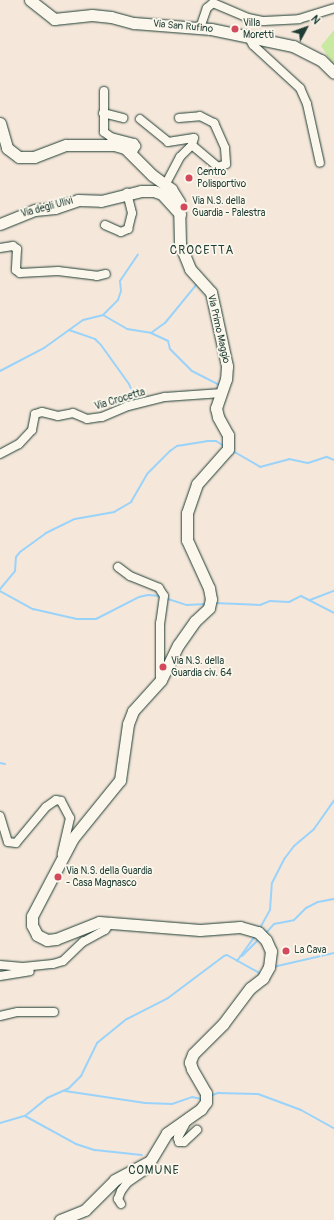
<!DOCTYPE html>
<style>
body{margin:0}
#map{position:relative;width:334px;height:1220px;overflow:hidden;background:#f5e7da;font-family:Pangolin,sans-serif}
div>[style]{position:absolute}
[style*='--x']{left:calc(var(--x)*1px);top:calc(var(--y)*1px);width:calc(var(--w)*1px);rotate:calc(var(--a)*1deg)}
.green>*{inset:0;background:#c9e8a1}
.stream>*{height:2px;margin:-1px;padding:0 1px;transform-origin:1px;border-radius:1px;background:#9ad3fa}
.roads{filter:drop-shadow(0 0 1px #1f3d34) drop-shadow(0 0 1px #1f3d34)}
.street>*{height:8px;margin:-4px;padding:0 4px;transform-origin:4px;border-radius:4px;background:#fbf7ec}
.secondary>*{height:11px;margin:-5.5px;padding:0 5.5px;transform-origin:5.5px;border-radius:5.5px;background:#fbf7ec}
.dots>*{width:11px;height:11px;translate:-50% -50%;box-sizing:border-box;border:2px solid #fbf7ec;border-radius:50%}
span{translate:-50% -50%;white-space:nowrap;text-align:center;line-height:1.15;-webkit-text-stroke:3.5px #fbf7ec;paint-order:stroke}
.poi-label{font-size:10px;color:#1f3d34}
.left{translate:0 -50%;text-align:left}
.street-label{font-size:10px;color:#1f3d34}
.quarter-label{font-size:12px;color:#1f3d34;letter-spacing:1px}
.north{position:absolute;left:286px;top:8px;width:40px;height:40px;-webkit-text-stroke:3px #fbf7ec;paint-order:stroke;rotate:49deg;font-size:11px;font-weight:700;line-height:16px;text-align:center;color:#1f3d34}
.north::after{content:'';display:block;margin:auto;width:14px;height:18px;background:#1f3d34;clip-path:polygon(50% 0,100% 100%,50% 72%,0 100%)}
</style>
<div id="map">
<div class="green">
<div style="clip-path:polygon(334px 30px,334px 66px,321px 46px)"></div>
</div>
<div class="stream">
<div style="--x:103;--y:315;--w:21;--a:-45"></div>
<div style="--x:118;--y:300;--w:9;--a:-72"></div>
<div style="--x:121;--y:291;--w:10;--a:-96"></div>
<div style="--x:120;--y:281;--w:32;--a:-56"></div>
<div style="--x:69;--y:330;--w:28;--a:19"></div>
<div style="--x:95;--y:339;--w:8;--a:45"></div>
<div style="--x:101;--y:345;--w:48;--a:54.3"></div>
<div style="--x:129;--y:384;--w:18;--a:68"></div>
<div style="--x:151;--y:333;--w:17;--a:-36"></div>
<div style="--x:165;--y:323;--w:49;--a:-50.8"></div>
<div style="--x:0;--y:371;--w:50;--a:-27.6"></div>
<div style="--x:44;--y:348;--w:48;--a:-35.7"></div>
<div style="--x:83;--y:320;--w:21;--a:-14"></div>
<div style="--x:103;--y:315;--w:28;--a:30"></div>
<div style="--x:127;--y:329;--w:24;--a:9"></div>
<div style="--x:151;--y:333;--w:19;--a:25"></div>
<div style="--x:168;--y:341;--w:8;--a:76"></div>
<div style="--x:170;--y:349;--w:31;--a:45"></div>
<div style="--x:192;--y:371;--w:30;--a:27"></div>
<div style="--x:231;--y:450;--w:34;--a:30"></div>
<div style="--x:260;--y:467;--w:30;--a:-15"></div>
<div style="--x:289;--y:459;--w:19;--a:12"></div>
<div style="--x:308;--y:463;--w:20;--a:-18"></div>
<div style="--x:327;--y:457;--w:8;--a:23"></div>
<div style="--x:0;--y:589;--w:23;--a:-50"></div>
<div style="--x:15;--y:571;--w:14;--a:-86"></div>
<div style="--x:16;--y:557;--w:6;--a:-51"></div>
<div style="--x:20;--y:552;--w:32;--a:-36"></div>
<div style="--x:46;--y:533;--w:32;--a:-26"></div>
<div style="--x:75;--y:519;--w:40;--a:-10"></div>
<div style="--x:114;--y:512;--w:20;--a:-30"></div>
<div style="--x:131;--y:502;--w:32;--a:-60"></div>
<div style="--x:147;--y:474;--w:33;--a:-45"></div>
<div style="--x:170;--y:451;--w:9;--a:-36"></div>
<div style="--x:177;--y:446;--w:30;--a:-9"></div>
<div style="--x:207;--y:441;--w:9;--a:0"></div>
<div style="--x:216;--y:441;--w:9;--a:32"></div>
<div style="--x:0;--y:591;--w:38;--a:29"></div>
<div style="--x:33;--y:609;--w:45;--a:12.8"></div>
<div style="--x:77;--y:619;--w:19;--a:0"></div>
<div style="--x:96;--y:619;--w:48;--a:-27.1"></div>
<div style="--x:139;--y:597;--w:9;--a:-13"></div>
<div style="--x:148;--y:595;--w:13;--a:4"></div>
<div style="--x:165;--y:598;--w:23;--a:18"></div>
<div style="--x:187;--y:605;--w:19;--a:-3"></div>
<div style="--x:310;--y:600;--w:26;--a:-21"></div>
<div style="--x:214;--y:603;--w:46;--a:2.5"></div>
<div style="--x:260;--y:605;--w:11;--a:-22"></div>
<div style="--x:270;--y:601;--w:19;--a:3"></div>
<div style="--x:289;--y:602;--w:13;--a:-27"></div>
<div style="--x:301;--y:596;--w:37;--a:27"></div>
<div style="--x:0;--y:763;--w:5;--a:11"></div>
<div style="--x:260;--y:928;--w:21;--a:-61"></div>
<div style="--x:270;--y:910;--w:27;--a:-86"></div>
<div style="--x:272;--y:883;--w:28;--a:-63"></div>
<div style="--x:285;--y:858;--w:15;--a:-53"></div>
<div style="--x:294;--y:846;--w:26;--a:-40"></div>
<div style="--x:314;--y:829;--w:35;--a:-55"></div>
<div style="--x:265;--y:934;--w:13;--a:-48"></div>
<div style="--x:274;--y:924;--w:20;--a:-11"></div>
<div style="--x:294;--y:920;--w:17;--a:-45"></div>
<div style="--x:306;--y:908;--w:13;--a:-27"></div>
<div style="--x:318;--y:902;--w:16;--a:-11"></div>
<div style="--x:242;--y:956;--w:25;--a:-45"></div>
<div style="--x:237;--y:961;--w:32;--a:-54"></div>
<div style="--x:273;--y:967;--w:63;--a:-12.9"></div>
<div style="--x:65;--y:1091;--w:81;--a:8.5"></div>
<div style="--x:145;--y:1103;--w:27;--a:2"></div>
<div style="--x:172;--y:1104;--w:21;--a:-19"></div>
<div style="--x:192;--y:1097;--w:10;--a:11"></div>
<div style="--x:210;--y:1096;--w:9;--a:-21"></div>
<div style="--x:218;--y:1093;--w:40;--a:1.4"></div>
<div style="--x:258;--y:1094;--w:46;--a:20.4"></div>
<div style="--x:301;--y:1110;--w:38;--a:29"></div>
<div style="--x:25;--y:1116;--w:58;--a:28.8"></div>
<div style="--x:76;--y:1144;--w:20;--a:18"></div>
<div style="--x:95;--y:1150;--w:47;--a:6.1"></div>
<div style="--x:0;--y:1123;--w:26;--a:-16"></div>
<div style="--x:25;--y:1116;--w:28;--a:-39"></div>
<div style="--x:47;--y:1098;--w:24;--a:-24"></div>
<div style="--x:69;--y:1088;--w:17;--a:-45"></div>
<div style="--x:81;--y:1076;--w:37;--a:-64"></div>
<div style="--x:97;--y:1043;--w:38;--a:-39"></div>
<div style="--x:127;--y:1019;--w:46;--a:-27.1"></div>
<div style="--x:168;--y:998;--w:70;--a:-36.9"></div>
<div style="--x:224;--y:956;--w:3;--a:-18"></div>
<div style="--x:227;--y:955;--w:39;--a:29"></div>
</div>
<div class="roads">
<div class="street">
<div style="--x:200;--y:28;--w:21;--a:-71"></div>
<div style="--x:207;--y:8;--w:8;--a:-40"></div>
<div style="--x:213;--y:3;--w:38;--a:23"></div>
<div style="--x:248;--y:18;--w:16;--a:11"></div>
<div style="--x:264;--y:21;--w:35;--a:-3"></div>
<div style="--x:299;--y:19;--w:37;--a:-17"></div>
<div style="--x:248;--y:36;--w:10;--a:61"></div>
<div style="--x:253;--y:45;--w:64;--a:42.5"></div>
<div style="--x:300;--y:88;--w:17;--a:66"></div>
<div style="--x:307;--y:104;--w:60;--a:77.6"></div>
<div style="--x:104;--y:91;--w:41;--a:90"></div>
<div style="--x:104;--y:132;--w:9;--a:36"></div>
<div style="--x:111;--y:137;--w:24;--a:15"></div>
<div style="--x:134;--y:143;--w:4;--a:56"></div>
<div style="--x:136;--y:146;--w:9;--a:117"></div>
<div style="--x:103;--y:113;--w:21;--a:14"></div>
<div style="--x:179;--y:118;--w:21;--a:-5"></div>
<div style="--x:200;--y:116;--w:16;--a:27"></div>
<div style="--x:214;--y:123;--w:27;--a:66"></div>
<div style="--x:225;--y:148;--w:16;--a:86"></div>
<div style="--x:226;--y:164;--w:9;--a:159"></div>
<div style="--x:218;--y:167;--w:34;--a:-140"></div>
<div style="--x:140;--y:119;--w:36;--a:39"></div>
<div style="--x:168;--y:142;--w:26;--a:-9"></div>
<div style="--x:194;--y:138;--w:7;--a:106"></div>
<div style="--x:192;--y:145;--w:17;--a:135"></div>
<div style="--x:180;--y:157;--w:32;--a:118"></div>
<div style="--x:105;--y:225;--w:17;--a:24"></div>
<div style="--x:121;--y:232;--w:8;--a:-23"></div>
<div style="--x:128;--y:229;--w:16;--a:-76"></div>
<div style="--x:132;--y:213;--w:21;--a:-104"></div>
<div style="--x:0;--y:248;--w:13;--a:-9"></div>
<div style="--x:13;--y:246;--w:5;--a:37"></div>
<div style="--x:17;--y:249;--w:21;--a:93"></div>
<div style="--x:16;--y:270;--w:5;--a:37"></div>
<div style="--x:20;--y:273;--w:38;--a:-3"></div>
<div style="--x:58;--y:271;--w:39;--a:7"></div>
<div style="--x:97;--y:276;--w:9;--a:-13"></div>
<div style="--x:0;--y:454;--w:21;--a:-28"></div>
<div style="--x:19;--y:444;--w:19;--a:-47"></div>
<div style="--x:32;--y:430;--w:16;--a:-79"></div>
<div style="--x:35;--y:414;--w:7;--a:-16"></div>
<div style="--x:42;--y:412;--w:16;--a:14"></div>
<div style="--x:58;--y:416;--w:15;--a:-11"></div>
<div style="--x:73;--y:413;--w:15;--a:23"></div>
<div style="--x:87;--y:419;--w:15;--a:-8"></div>
<div style="--x:102;--y:417;--w:28;--a:-23"></div>
<div style="--x:128;--y:406;--w:38;--a:-14"></div>
<div style="--x:165;--y:397;--w:57;--a:-4"></div>
<div style="--x:118;--y:567;--w:15;--a:37"></div>
<div style="--x:130;--y:576;--w:31;--a:22"></div>
<div style="--x:159;--y:588;--w:9;--a:58"></div>
<div style="--x:164;--y:596;--w:27;--a:98"></div>
<div style="--x:160;--y:623;--w:58;--a:90"></div>
<div style="--x:0;--y:816;--w:27;--a:73"></div>
<div style="--x:8;--y:842;--w:8;--a:7"></div>
<div style="--x:16;--y:843;--w:47;--a:-50.2"></div>
<div style="--x:46;--y:807;--w:12;--a:-35"></div>
<div style="--x:56;--y:800;--w:5;--a:11"></div>
<div style="--x:61;--y:801;--w:19;--a:62"></div>
<div style="--x:70;--y:818;--w:37;--a:103"></div>
<div style="--x:0;--y:965;--w:23;--a:5"></div>
<div style="--x:23;--y:967;--w:30;--a:-6"></div>
<div style="--x:53;--y:964;--w:10;--a:-17"></div>
<div style="--x:63;--y:961;--w:28;--a:-44"></div>
<div style="--x:83;--y:942;--w:25;--a:-29"></div>
<div style="--x:105;--y:930;--w:10;--a:-53"></div>
<div style="--x:0;--y:976;--w:30;--a:-9"></div>
<div style="--x:0;--y:1016;--w:18;--a:-13"></div>
<div style="--x:18;--y:1012;--w:36;--a:0"></div>
<div style="--x:189;--y:1117;--w:24;--a:118"></div>
<div style="--x:178;--y:1138;--w:4;--a:76"></div>
<div style="--x:179;--y:1142;--w:5;--a:0"></div>
<div style="--x:184;--y:1142;--w:18;--a:-43"></div>
<div style="--x:121;--y:1204;--w:6;--a:-121"></div>
<div style="--x:118;--y:1199;--w:9;--a:-69"></div>
<div style="--x:121;--y:1191;--w:10;--a:-53"></div>
<div style="--x:127;--y:1183;--w:29;--a:-35"></div>
<div style="--x:151;--y:1166;--w:5;--a:-101"></div>
</div>
<div class="secondary">
<div style="--x:30;--y:0;--w:31;--a:38"></div>
<div style="--x:54;--y:19;--w:38;--a:-6"></div>
<div style="--x:92;--y:15;--w:19;--a:6"></div>
<div style="--x:111;--y:17;--w:24;--a:15"></div>
<div style="--x:134;--y:23;--w:77;--a:4.5"></div>
<div style="--x:211;--y:29;--w:84;--a:11.7"></div>
<div style="--x:293;--y:46;--w:31;--a:27"></div>
<div style="--x:321;--y:60;--w:18;--a:45"></div>
<div style="--x:0;--y:123;--w:26;--a:74"></div>
<div style="--x:7;--y:148;--w:15;--a:37"></div>
<div style="--x:19;--y:157;--w:15;--a:0"></div>
<div style="--x:34;--y:157;--w:34;--a:-21"></div>
<div style="--x:66;--y:145;--w:48;--a:0"></div>
<div style="--x:114;--y:145;--w:11;--a:15"></div>
<div style="--x:125;--y:148;--w:38;--a:45"></div>
<div style="--x:152;--y:175;--w:24;--a:36"></div>
<div style="--x:171;--y:189;--w:15;--a:58"></div>
<div style="--x:179;--y:202;--w:42;--a:88.6"></div>
<div style="--x:180;--y:244;--w:27;--a:68"></div>
<div style="--x:190;--y:269;--w:31;--a:48"></div>
<div style="--x:211;--y:292;--w:76;--a:77.8"></div>
<div style="--x:227;--y:366;--w:13;--a:94"></div>
<div style="--x:226;--y:379;--w:31;--a:109"></div>
<div style="--x:216;--y:408;--w:9;--a:77"></div>
<div style="--x:218;--y:417;--w:21;--a:61"></div>
<div style="--x:228;--y:435;--w:14;--a:90"></div>
<div style="--x:228;--y:449;--w:47;--a:131.5"></div>
<div style="--x:197;--y:484;--w:31;--a:109"></div>
<div style="--x:187;--y:513;--w:27;--a:90"></div>
<div style="--x:187;--y:540;--w:53;--a:65.4"></div>
<div style="--x:209;--y:588;--w:11;--a:80"></div>
<div style="--x:211;--y:599;--w:9;--a:103"></div>
<div style="--x:209;--y:608;--w:19;--a:137"></div>
<div style="--x:195;--y:621;--w:29;--a:125"></div>
<div style="--x:178;--y:645;--w:39;--a:116"></div>
<div style="--x:161;--y:680;--w:42;--a:132.1"></div>
<div style="--x:133;--y:711;--w:14;--a:111"></div>
<div style="--x:128;--y:724;--w:57;--a:98.1"></div>
<div style="--x:120;--y:780;--w:75;--a:129"></div>
<div style="--x:73;--y:838;--w:88;--a:117.7"></div>
<div style="--x:32;--y:916;--w:9;--a:90"></div>
<div style="--x:32;--y:925;--w:11;--a:63"></div>
<div style="--x:37;--y:935;--w:11;--a:27"></div>
<div style="--x:47;--y:940;--w:9;--a:-6"></div>
<div style="--x:56;--y:939;--w:46;--a:-21.6"></div>
<div style="--x:99;--y:922;--w:101;--a:4.5"></div>
<div style="--x:200;--y:930;--w:40;--a:-4.3"></div>
<div style="--x:240;--y:927;--w:19;--a:16"></div>
<div style="--x:258;--y:932;--w:11;--a:45"></div>
<div style="--x:266;--y:940;--w:12;--a:66"></div>
<div style="--x:271;--y:951;--w:16;--a:97"></div>
<div style="--x:269;--y:967;--w:13;--a:119"></div>
<div style="--x:263;--y:978;--w:16;--a:142"></div>
<div style="--x:250;--y:988;--w:45;--a:126.9"></div>
<div style="--x:223;--y:1024;--w:42;--a:135"></div>
<div style="--x:193;--y:1054;--w:9;--a:111"></div>
<div style="--x:190;--y:1062;--w:7;--a:74"></div>
<div style="--x:192;--y:1069;--w:28;--a:60"></div>
<div style="--x:206;--y:1093;--w:9;--a:90"></div>
<div style="--x:206;--y:1102;--w:9;--a:126"></div>
<div style="--x:201;--y:1109;--w:42;--a:144.8"></div>
<div style="--x:167;--y:1133;--w:33;--a:121"></div>
<div style="--x:150;--y:1161;--w:40;--a:152"></div>
<div style="--x:115;--y:1180;--w:42;--a:135"></div>
<div style="--x:85;--y:1210;--w:27;--a:158"></div>
<div style="--x:0;--y:224;--w:38;--a:-22"></div>
<div style="--x:35;--y:210;--w:20;--a:-6"></div>
<div style="--x:55;--y:208;--w:24;--a:-19"></div>
<div style="--x:78;--y:200;--w:23;--a:2"></div>
<div style="--x:101;--y:201;--w:41;--a:-14"></div>
<div style="--x:141;--y:191;--w:13;--a:0"></div>
<div style="--x:154;--y:191;--w:9;--a:21"></div>
<div style="--x:162;--y:194;--w:27;--a:48"></div>
</div>
</div>
<div class="dots">
<div style="left:235px;top:29px;background:#d1495b"></div>
<div style="left:189px;top:178px;background:#d1495b"></div>
<div style="left:184px;top:207px;background:#d1495b"></div>
<div style="left:163px;top:667px;background:#d1495b"></div>
<div style="left:58px;top:877px;background:#d1495b"></div>
<div style="left:286px;top:951px;background:#d1495b"></div>
</div>
<div class="poi-label">
<span class="left" style="left:243px;top:29px">Villa<br>Moretti</span>
<span class="left" style="left:197px;top:178px">Centro<br>Polisportivo</span>
<span class="left" style="left:192px;top:207px">Via N.S. della<br>Guardia - Palestra</span>
<span class="left" style="left:171px;top:667px">Via N.S. della<br>Guardia civ. 64</span>
<span class="left" style="left:66px;top:877px">Via N.S. della Guardia<br>- Casa Magnasco</span>
<span class="left" style="left:294px;top:951px">La Cava</span>
</div>
<div class="street-label">
<span style="left:183px;top:27px;rotate:5deg">Via San Rufino</span>
<span style="left:47px;top:208px;rotate:-15deg">Via degli Ulivi</span>
<span style="left:218px;top:329px;rotate:77deg">Via Primo Maggio</span>
<span style="left:120px;top:400px;rotate:-17deg">Via Crocetta</span>
</div>
<div class="quarter-label">
<span style="left:202px;top:251px">CROCETTA</span>
<span style="left:154px;top:1171px">COMUNE</span>
</div>
<div class="north">N</div>
</div>
